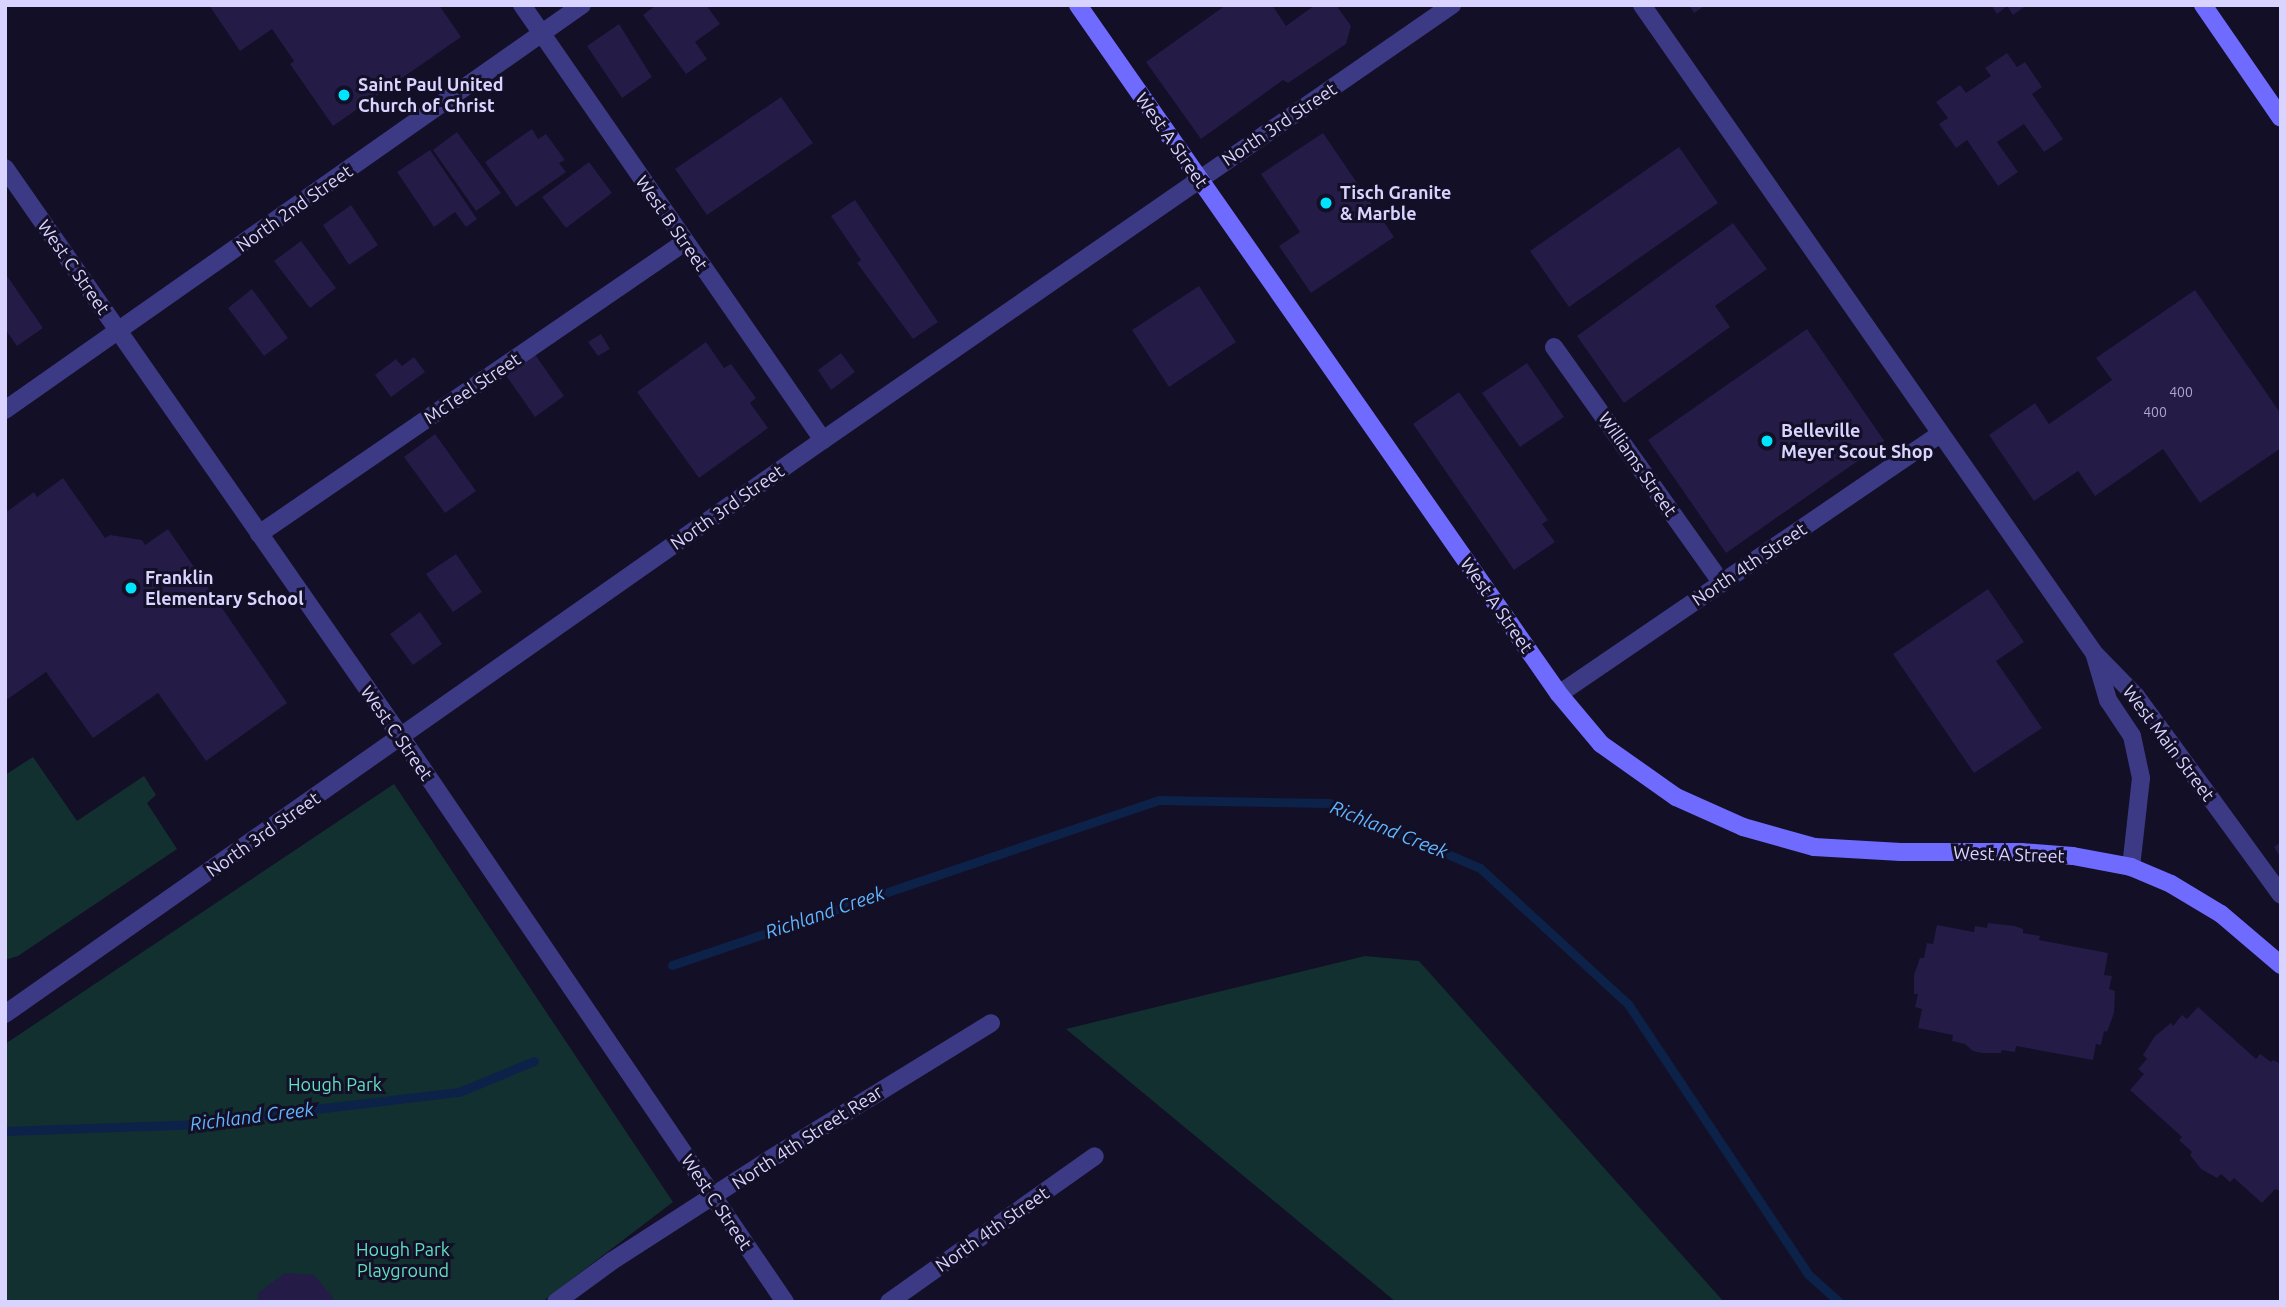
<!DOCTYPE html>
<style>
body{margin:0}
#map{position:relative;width:2286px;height:1307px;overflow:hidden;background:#130f26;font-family:Ubuntu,sans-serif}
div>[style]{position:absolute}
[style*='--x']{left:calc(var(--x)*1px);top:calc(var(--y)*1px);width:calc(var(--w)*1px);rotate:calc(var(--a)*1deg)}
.green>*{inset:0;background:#12302f}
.stream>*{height:9px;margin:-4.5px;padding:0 4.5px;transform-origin:4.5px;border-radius:4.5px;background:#0c2248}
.building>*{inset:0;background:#241b47}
.minor>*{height:18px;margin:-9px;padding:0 9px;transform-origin:9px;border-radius:9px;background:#3d3a85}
.tertiary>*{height:18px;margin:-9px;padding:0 9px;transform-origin:9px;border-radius:9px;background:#3d3a85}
.secondary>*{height:18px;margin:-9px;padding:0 9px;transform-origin:9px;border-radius:9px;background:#6f6bff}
.dots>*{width:19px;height:19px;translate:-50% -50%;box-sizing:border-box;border:4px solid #130f26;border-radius:50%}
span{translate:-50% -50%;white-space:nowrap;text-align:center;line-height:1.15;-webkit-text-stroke:6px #130f26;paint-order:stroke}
.number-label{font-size:14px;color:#aca6d1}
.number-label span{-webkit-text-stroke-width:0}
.poi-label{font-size:18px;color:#d9d4ff;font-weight:700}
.left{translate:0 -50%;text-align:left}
.street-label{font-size:18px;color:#d9d4ff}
.park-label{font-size:18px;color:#5fe0c0}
.water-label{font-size:19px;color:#62b6ff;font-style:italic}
.frame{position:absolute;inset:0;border:7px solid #d9d4ff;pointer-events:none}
</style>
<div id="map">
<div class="green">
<div style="clip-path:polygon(33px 757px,77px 821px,144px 776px,156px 795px,147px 803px,177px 849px,18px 956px,5px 960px,5px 775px)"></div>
<div style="clip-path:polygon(394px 784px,673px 1202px,542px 1302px,5px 1302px,5px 1044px)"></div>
<div style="clip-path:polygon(1365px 956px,1419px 961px,1724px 1302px,1396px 1302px,1066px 1029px)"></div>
</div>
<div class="stream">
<div style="--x:672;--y:965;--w:514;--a:-18.72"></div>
<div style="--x:1159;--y:800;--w:170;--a:1"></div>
<div style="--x:1329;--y:803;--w:164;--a:23.3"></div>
<div style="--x:1480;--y:868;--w:201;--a:42.6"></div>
<div style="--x:1628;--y:1004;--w:324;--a:56.3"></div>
<div style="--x:1808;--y:1274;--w:42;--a:42.1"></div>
<div style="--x:5;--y:1131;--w:176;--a:-2"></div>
<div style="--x:181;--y:1125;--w:280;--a:-6.8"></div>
<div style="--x:459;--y:1092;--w:81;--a:-22.5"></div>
</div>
<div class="building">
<div style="clip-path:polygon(209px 5px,439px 5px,461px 37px,333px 126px,290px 64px,294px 61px,272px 29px,240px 51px)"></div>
<div style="clip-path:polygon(656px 5px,706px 5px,720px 24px,695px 42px,707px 59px,686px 74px,643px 15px)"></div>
<div style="clip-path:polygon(1226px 5px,1272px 5px,1286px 26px,1315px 5px,1336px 5px,1351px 26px,1346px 44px,1288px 83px,1283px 80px,1201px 139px,1146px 62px)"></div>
<div style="clip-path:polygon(1689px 5px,1706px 5px,1694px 13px)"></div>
<div style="clip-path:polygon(1991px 5px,2027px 5px,2013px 15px,2007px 6px,1997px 14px)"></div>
<div style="clip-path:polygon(619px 24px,652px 77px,622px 98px,587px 46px)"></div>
<div style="clip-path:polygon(2007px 53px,2017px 67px,2025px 62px,2042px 87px,2032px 94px,2063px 139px,2044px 152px,2024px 124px,1997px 142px,2018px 172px,1998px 186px,1967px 140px,1956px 148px,1939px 124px,1948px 118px,1936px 102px,1960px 85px,1966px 93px,1991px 76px,1985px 68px)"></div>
<div style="clip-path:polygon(781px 97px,813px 143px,707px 215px,675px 169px)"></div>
<div style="clip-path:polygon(532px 129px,538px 139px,546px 134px,565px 160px,559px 163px,566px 172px,516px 207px,485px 162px)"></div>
<div style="clip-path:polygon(457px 132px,501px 193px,476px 211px,433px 150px)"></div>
<div style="clip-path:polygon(1323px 133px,1394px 237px,1311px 293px,1279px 246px,1300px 232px,1261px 174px)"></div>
<div style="clip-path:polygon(1679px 147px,1718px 203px,1569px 307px,1530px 251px)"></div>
<div style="clip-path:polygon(430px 150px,477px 219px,466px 227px,455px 212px,434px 227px,397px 172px)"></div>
<div style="clip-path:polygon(589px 162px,612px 193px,566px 228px,542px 197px)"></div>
<div style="clip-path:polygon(855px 200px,938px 322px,913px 339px,857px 263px,861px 260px,831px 216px)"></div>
<div style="clip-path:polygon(351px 205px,378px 245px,349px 265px,323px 225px)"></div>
<div style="clip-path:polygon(1733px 223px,1767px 269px,1715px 306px,1730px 327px,1624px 403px,1577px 336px)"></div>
<div style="clip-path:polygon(301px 241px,336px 288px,310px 308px,274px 261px)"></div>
<div style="clip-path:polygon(5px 273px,43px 328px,17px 346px,5px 329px)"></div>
<div style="clip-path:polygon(1199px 286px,1236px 342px,1169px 387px,1132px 330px)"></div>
<div style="clip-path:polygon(252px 289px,288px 338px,264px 356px,228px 308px)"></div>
<div style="clip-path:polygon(2195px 290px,2281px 414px,2281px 448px,2200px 503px,2163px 449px,2095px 496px,2078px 471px,2034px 501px,1989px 435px,2035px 403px,2049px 424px,2112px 380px,2096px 358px)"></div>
<div style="clip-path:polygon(1807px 329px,1885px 442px,1726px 553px,1648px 440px)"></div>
<div style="clip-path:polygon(601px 334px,610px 349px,598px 356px,588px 342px)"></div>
<div style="clip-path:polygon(706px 342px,724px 368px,731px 364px,756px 398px,750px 403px,768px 428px,699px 478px,637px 392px)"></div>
<div style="clip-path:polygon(534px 353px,564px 396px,535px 417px,505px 374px)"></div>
<div style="clip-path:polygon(841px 353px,855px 372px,831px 390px,818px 370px)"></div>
<div style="clip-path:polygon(414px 357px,425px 372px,391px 397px,375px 375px,396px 359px,402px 366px)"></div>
<div style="clip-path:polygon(1527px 363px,1564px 417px,1520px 447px,1482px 393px)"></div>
<div style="clip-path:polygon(1459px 392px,1548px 520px,1542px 524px,1555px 542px,1514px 570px,1413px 424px)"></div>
<div style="clip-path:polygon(435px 434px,476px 491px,445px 513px,404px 457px)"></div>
<div style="clip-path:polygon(63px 478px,105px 538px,110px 535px,142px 540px,145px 545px,168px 529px,287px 703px,206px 761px,158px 693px,93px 738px,46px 672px,5px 701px,5px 513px,34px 492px,37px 497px)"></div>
<div style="clip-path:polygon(456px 554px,482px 592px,453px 612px,426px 574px)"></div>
<div style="clip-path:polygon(1988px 589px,2024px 642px,1996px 661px,2042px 728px,1974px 773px,1893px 654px)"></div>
<div style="clip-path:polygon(420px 612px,442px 644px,413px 665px,390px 634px)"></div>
<div style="clip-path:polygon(2281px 842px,2281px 858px,2274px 847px)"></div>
<div style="clip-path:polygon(1988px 923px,2015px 926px,2023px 929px,2023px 933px,2040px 936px,2039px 940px,2108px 953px,2104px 975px,2112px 976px,2109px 989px,2115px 991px,2114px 1013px,2107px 1032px,2104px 1031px,2101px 1045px,2096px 1044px,2093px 1060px,2016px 1046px,2015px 1052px,2002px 1050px,2001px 1053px,1982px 1053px,1973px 1051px,1965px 1044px,1952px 1041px,1953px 1035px,1918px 1028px,1922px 1009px,1915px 1007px,1918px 994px,1914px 994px,1914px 975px,1920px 958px,1924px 958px,1927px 943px,1933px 944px,1937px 925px,1974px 932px,1975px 926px,1987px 928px)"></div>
<div style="clip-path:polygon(2198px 1007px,2256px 1059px,2260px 1054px,2271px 1062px,2273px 1060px,2281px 1064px,2281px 1191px,2275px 1189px,2262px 1203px,2234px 1178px,2230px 1182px,2221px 1174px,2217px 1178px,2201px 1169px,2190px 1155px,2192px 1152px,2179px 1140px,2182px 1137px,2130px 1090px,2144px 1074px,2138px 1069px,2147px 1059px,2143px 1055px,2155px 1036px,2171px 1023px,2173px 1026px,2182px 1015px,2187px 1019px)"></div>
<div style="clip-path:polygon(285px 1273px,314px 1275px,333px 1297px,333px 1302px,258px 1302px,258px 1293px)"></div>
</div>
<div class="minor">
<div style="--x:522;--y:5;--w:529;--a:55.32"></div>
<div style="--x:5;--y:168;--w:693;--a:55.16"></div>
<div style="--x:401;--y:737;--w:683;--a:55.8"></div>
<div style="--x:1554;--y:347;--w:288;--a:54.6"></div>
<div style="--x:5;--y:410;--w:705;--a:-35.07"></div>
<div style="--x:259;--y:534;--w:516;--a:-34.43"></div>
<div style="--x:1559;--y:694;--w:460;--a:-34.3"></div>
<div style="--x:5;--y:1014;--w:999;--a:-35.06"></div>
<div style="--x:823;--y:440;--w:765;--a:-34.67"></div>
<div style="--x:556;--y:1302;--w:69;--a:-36.2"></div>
<div style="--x:612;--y:1261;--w:184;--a:-32.8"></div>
<div style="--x:767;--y:1161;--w:263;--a:-31.6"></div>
<div style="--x:889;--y:1302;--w:252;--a:-35.3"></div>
</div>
<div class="tertiary">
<div style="--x:1642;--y:5;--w:790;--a:55.1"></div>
<div style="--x:2094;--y:653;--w:60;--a:45.7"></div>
<div style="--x:2136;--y:696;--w:246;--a:53.9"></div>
<div style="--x:2095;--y:656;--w:46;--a:73.5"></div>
<div style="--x:2108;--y:700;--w:43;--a:56.3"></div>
<div style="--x:2132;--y:736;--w:43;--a:77.9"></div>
<div style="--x:2141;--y:778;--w:90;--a:96.4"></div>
</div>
<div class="secondary">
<div style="--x:1078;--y:5;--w:840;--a:55.08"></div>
<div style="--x:1559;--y:694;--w:65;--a:50"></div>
<div style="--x:1601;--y:744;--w:92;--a:35.2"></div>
<div style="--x:1676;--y:797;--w:73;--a:24.1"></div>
<div style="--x:1743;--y:827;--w:74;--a:15.7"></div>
<div style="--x:1814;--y:847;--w:87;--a:3.3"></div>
<div style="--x:1901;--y:852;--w:120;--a:0"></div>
<div style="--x:2021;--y:852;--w:52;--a:4.4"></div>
<div style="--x:2073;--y:856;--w:59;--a:10.7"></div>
<div style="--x:2131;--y:867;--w:43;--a:23"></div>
<div style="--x:2171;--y:884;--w:58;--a:31"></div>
<div style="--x:2221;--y:914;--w:79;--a:40.4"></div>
<div style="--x:2203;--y:5;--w:137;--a:55.4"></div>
</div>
<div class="dots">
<div style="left:344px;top:95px;background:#00e5ff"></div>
<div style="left:1326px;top:203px;background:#00e5ff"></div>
<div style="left:1767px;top:441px;background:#00e5ff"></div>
<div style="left:131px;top:588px;background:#00e5ff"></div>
</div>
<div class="number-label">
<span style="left:2181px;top:392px">400</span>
<span style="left:2155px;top:412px">400</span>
</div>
<div class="poi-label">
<span class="left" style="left:358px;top:95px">Saint Paul United<br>Church of Christ</span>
<span class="left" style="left:1340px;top:203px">Tisch Granite<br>&amp; Marble</span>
<span class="left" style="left:1781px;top:441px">Belleville<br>Meyer Scout Shop</span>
<span class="left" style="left:145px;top:588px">Franklin<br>Elementary School</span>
</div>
<div class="street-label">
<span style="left:1279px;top:124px;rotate:-34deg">North 3rd Street</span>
<span style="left:1172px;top:140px;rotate:55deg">West A Street</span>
<span style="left:294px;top:208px;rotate:-35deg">North 2nd Street</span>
<span style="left:672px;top:223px;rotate:55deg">West B Street</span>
<span style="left:74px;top:267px;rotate:55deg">West C Street</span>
<span style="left:472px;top:388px;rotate:-34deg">McTeel Street</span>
<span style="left:1638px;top:464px;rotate:55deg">Williams Street</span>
<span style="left:727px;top:507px;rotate:-35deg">North 3rd Street</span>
<span style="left:1749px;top:564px;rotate:-34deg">North 4th Street</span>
<span style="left:1497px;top:605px;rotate:55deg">West A Street</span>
<span style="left:397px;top:733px;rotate:55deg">West C Street</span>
<span style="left:2169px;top:743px;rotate:53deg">West Main Street</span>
<span style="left:263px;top:834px;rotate:-35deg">North 3rd Street</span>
<span style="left:2009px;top:854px;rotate:2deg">West A Street</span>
<span style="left:807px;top:1137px;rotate:-33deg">North 4th Street Rear</span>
<span style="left:717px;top:1202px;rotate:56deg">West C Street</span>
<span style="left:992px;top:1229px;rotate:-35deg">North 4th Street</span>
</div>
<div class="park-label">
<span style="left:335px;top:1084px">Hough Park</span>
<span style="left:403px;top:1260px">Hough Park<br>Playground</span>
</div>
<div class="water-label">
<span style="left:1389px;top:830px;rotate:22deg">Richland Creek</span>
<span style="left:825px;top:913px;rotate:-19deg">Richland Creek</span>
<span style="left:252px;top:1117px;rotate:-7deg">Richland Creek</span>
</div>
<div class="frame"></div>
</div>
